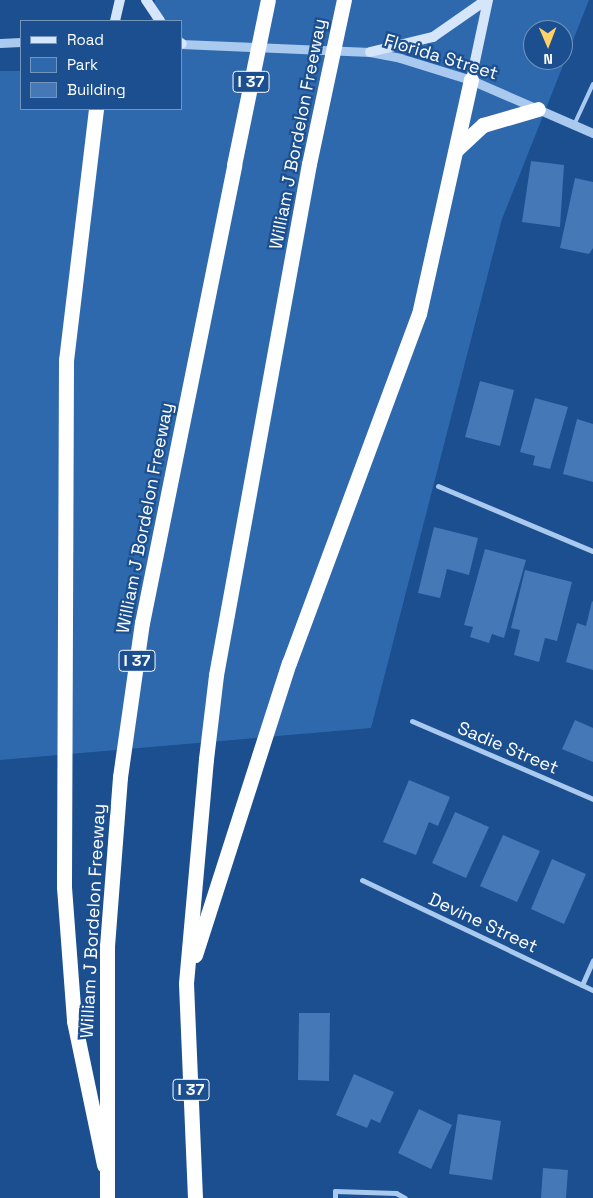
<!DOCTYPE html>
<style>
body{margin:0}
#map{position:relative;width:593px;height:1198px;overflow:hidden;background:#1b4f8f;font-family:"Space Grotesk",sans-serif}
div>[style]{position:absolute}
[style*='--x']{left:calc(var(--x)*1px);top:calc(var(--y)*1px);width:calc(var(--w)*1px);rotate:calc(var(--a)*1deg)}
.green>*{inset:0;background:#2e69ad}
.building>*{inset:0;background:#4478b7}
.service>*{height:4px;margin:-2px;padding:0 2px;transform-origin:2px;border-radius:2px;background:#a9c9ee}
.minor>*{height:5px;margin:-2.5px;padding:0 2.5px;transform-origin:2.5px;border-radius:2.5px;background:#a9c9ee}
.tertiary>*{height:9px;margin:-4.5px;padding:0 4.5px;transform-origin:4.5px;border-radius:4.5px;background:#a9c9ee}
.secondary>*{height:10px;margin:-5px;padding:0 5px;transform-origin:5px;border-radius:5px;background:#d6e6fa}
.motorway>*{height:15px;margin:-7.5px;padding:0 7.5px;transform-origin:7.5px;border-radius:7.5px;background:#fff}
.motorway-bridge>*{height:15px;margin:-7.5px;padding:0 7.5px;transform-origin:7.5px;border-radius:7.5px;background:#fff}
span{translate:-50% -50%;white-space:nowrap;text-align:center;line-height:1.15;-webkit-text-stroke:4.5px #1b4f8f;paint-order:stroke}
.shield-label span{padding:1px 4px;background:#1b4f8f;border:1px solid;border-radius:4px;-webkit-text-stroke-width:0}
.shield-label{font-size:16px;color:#fff;font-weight:700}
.street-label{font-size:18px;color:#fff}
.legend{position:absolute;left:20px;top:20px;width:162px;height:90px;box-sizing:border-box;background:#1b4f8f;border:1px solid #7695bc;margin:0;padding:6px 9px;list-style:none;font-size:15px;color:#fff}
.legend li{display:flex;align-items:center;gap:10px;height:25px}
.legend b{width:25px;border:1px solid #7695bc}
.north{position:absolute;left:523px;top:20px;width:50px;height:50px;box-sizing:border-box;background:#1b4f8f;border:1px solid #7695bc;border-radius:50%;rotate:179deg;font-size:14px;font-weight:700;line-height:20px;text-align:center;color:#fff}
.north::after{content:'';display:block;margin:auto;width:18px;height:22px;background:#ffd166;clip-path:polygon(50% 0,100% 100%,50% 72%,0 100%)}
</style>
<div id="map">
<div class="green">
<div style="clip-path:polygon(evenodd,155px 0,589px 0,502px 219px,371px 728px,0 760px,0 71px,21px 71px,21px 109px,181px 109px,181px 21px,151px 21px,155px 0,533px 30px,563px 30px,563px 60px,533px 60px,533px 30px)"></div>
</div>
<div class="building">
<div style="clip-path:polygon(531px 161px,564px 165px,560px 227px,522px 222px)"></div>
<div style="clip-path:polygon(575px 178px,593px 182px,593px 248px,589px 254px,560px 248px)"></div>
<div style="clip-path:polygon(480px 381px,514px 390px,500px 446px,465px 437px)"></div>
<div style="clip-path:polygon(535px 398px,568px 407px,550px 469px,533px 465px,535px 456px,520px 452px)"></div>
<div style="clip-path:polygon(577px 419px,593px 424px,593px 482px,563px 474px)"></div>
<div style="clip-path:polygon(434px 527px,478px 538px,469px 575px,447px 569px,440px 598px,418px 593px)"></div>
<div style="clip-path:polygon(485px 549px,526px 560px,504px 638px,492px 634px,489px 643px,470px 637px,473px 627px,464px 625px)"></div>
<div style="clip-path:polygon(525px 570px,572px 582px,557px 641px,545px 638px,539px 662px,514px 655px,520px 630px,511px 628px)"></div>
<div style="clip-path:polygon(592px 601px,593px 602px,593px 670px,566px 662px,577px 623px,586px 626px)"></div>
<div style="clip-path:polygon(575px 720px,593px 728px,593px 762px,562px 749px)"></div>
<div style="clip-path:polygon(409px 780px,450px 797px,438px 826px,429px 822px,416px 855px,383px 842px)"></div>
<div style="clip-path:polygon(455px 812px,489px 827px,466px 878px,432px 863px)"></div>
<div style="clip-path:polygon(503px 835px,540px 851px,517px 902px,480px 886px)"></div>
<div style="clip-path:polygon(552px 859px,586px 874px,564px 924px,531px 909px)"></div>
<div style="clip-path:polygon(299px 1013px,330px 1013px,329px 1081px,298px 1080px)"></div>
<div style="clip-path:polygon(354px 1074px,394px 1092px,380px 1123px,371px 1119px,367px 1128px,336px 1115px)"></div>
<div style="clip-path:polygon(419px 1109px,452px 1125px,431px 1169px,398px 1153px)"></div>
<div style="clip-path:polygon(458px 1114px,501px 1121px,492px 1180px,449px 1174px)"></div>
<div style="clip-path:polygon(543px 1168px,568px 1170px,566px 1198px,541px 1198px)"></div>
</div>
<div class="service">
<div style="--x:574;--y:125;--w:45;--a:-65.1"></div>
</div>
<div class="minor">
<div style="--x:438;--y:486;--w:168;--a:22.8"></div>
<div style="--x:412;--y:721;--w:197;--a:23.3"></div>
<div style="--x:362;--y:880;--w:256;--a:25.5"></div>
<div style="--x:582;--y:985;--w:27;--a:-66"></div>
<div style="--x:335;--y:1198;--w:7;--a:-90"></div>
<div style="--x:335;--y:1191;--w:61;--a:1.9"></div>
<div style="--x:396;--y:1193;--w:10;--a:29"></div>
</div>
<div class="tertiary">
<div style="--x:0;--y:43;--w:21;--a:-3"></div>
<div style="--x:181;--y:44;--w:189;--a:2.4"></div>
<div style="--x:370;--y:52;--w:31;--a:11"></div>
<div style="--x:400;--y:58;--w:74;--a:17.2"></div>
<div style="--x:471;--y:80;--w:133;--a:23.5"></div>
</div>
<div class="secondary">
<div style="--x:146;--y:0;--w:25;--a:56"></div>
<div style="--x:115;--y:21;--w:22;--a:-77"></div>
<div style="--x:181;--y:43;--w:1;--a:45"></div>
<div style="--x:370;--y:52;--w:65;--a:-13.4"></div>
<div style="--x:433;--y:37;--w:65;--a:-34.9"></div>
<div style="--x:471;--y:80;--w:82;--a:-78"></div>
</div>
<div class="motorway">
<div style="--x:96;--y:109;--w:253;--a:96.8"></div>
<div style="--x:66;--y:360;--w:527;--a:90.22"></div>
<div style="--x:64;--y:887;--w:134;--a:85.7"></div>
<div style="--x:74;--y:1021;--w:147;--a:78.2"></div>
<div style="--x:456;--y:150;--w:37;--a:-43"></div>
<div style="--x:483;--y:125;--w:57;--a:-16.2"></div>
<div style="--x:195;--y:955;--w:307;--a:-72.2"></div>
<div style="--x:289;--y:663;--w:372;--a:-69.6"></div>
<div style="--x:419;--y:314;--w:240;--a:-77.5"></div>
<div style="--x:107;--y:1198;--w:252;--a:-90"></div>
<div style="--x:107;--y:946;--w:169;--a:-85.6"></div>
<div style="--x:120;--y:777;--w:156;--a:-81.9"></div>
<div style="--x:142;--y:623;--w:467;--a:-78.6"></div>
<div style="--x:195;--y:1198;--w:215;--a:-92.4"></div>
<div style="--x:186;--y:983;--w:225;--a:-84.9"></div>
<div style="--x:206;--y:759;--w:85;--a:-83.2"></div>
<div style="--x:216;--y:675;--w:519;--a:-79.69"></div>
</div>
<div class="motorway-bridge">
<div style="--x:309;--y:164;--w:168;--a:-78"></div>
<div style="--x:234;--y:165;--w:168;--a:-78.4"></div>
</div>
<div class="shield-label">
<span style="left:251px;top:82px">I 37</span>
<span style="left:137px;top:661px">I 37</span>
<span style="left:191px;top:1090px">I 37</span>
</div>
<div class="street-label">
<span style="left:441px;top:57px;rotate:17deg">Florida Street</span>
<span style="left:298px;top:134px;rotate:-79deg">William J Bordelon Freeway</span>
<span style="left:145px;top:518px;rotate:-79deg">William J Bordelon Freeway</span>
<span style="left:508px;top:748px;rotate:23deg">Sadie Street</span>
<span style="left:93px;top:921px;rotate:-87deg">William J Bordelon Freeway</span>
<span style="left:483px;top:923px;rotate:25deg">Devine Street</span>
</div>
<ul class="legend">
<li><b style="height:6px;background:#d6e6fa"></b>Road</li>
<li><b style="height:14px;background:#2e69ad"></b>Park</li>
<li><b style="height:14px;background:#4478b7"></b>Building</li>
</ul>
<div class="north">N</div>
</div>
